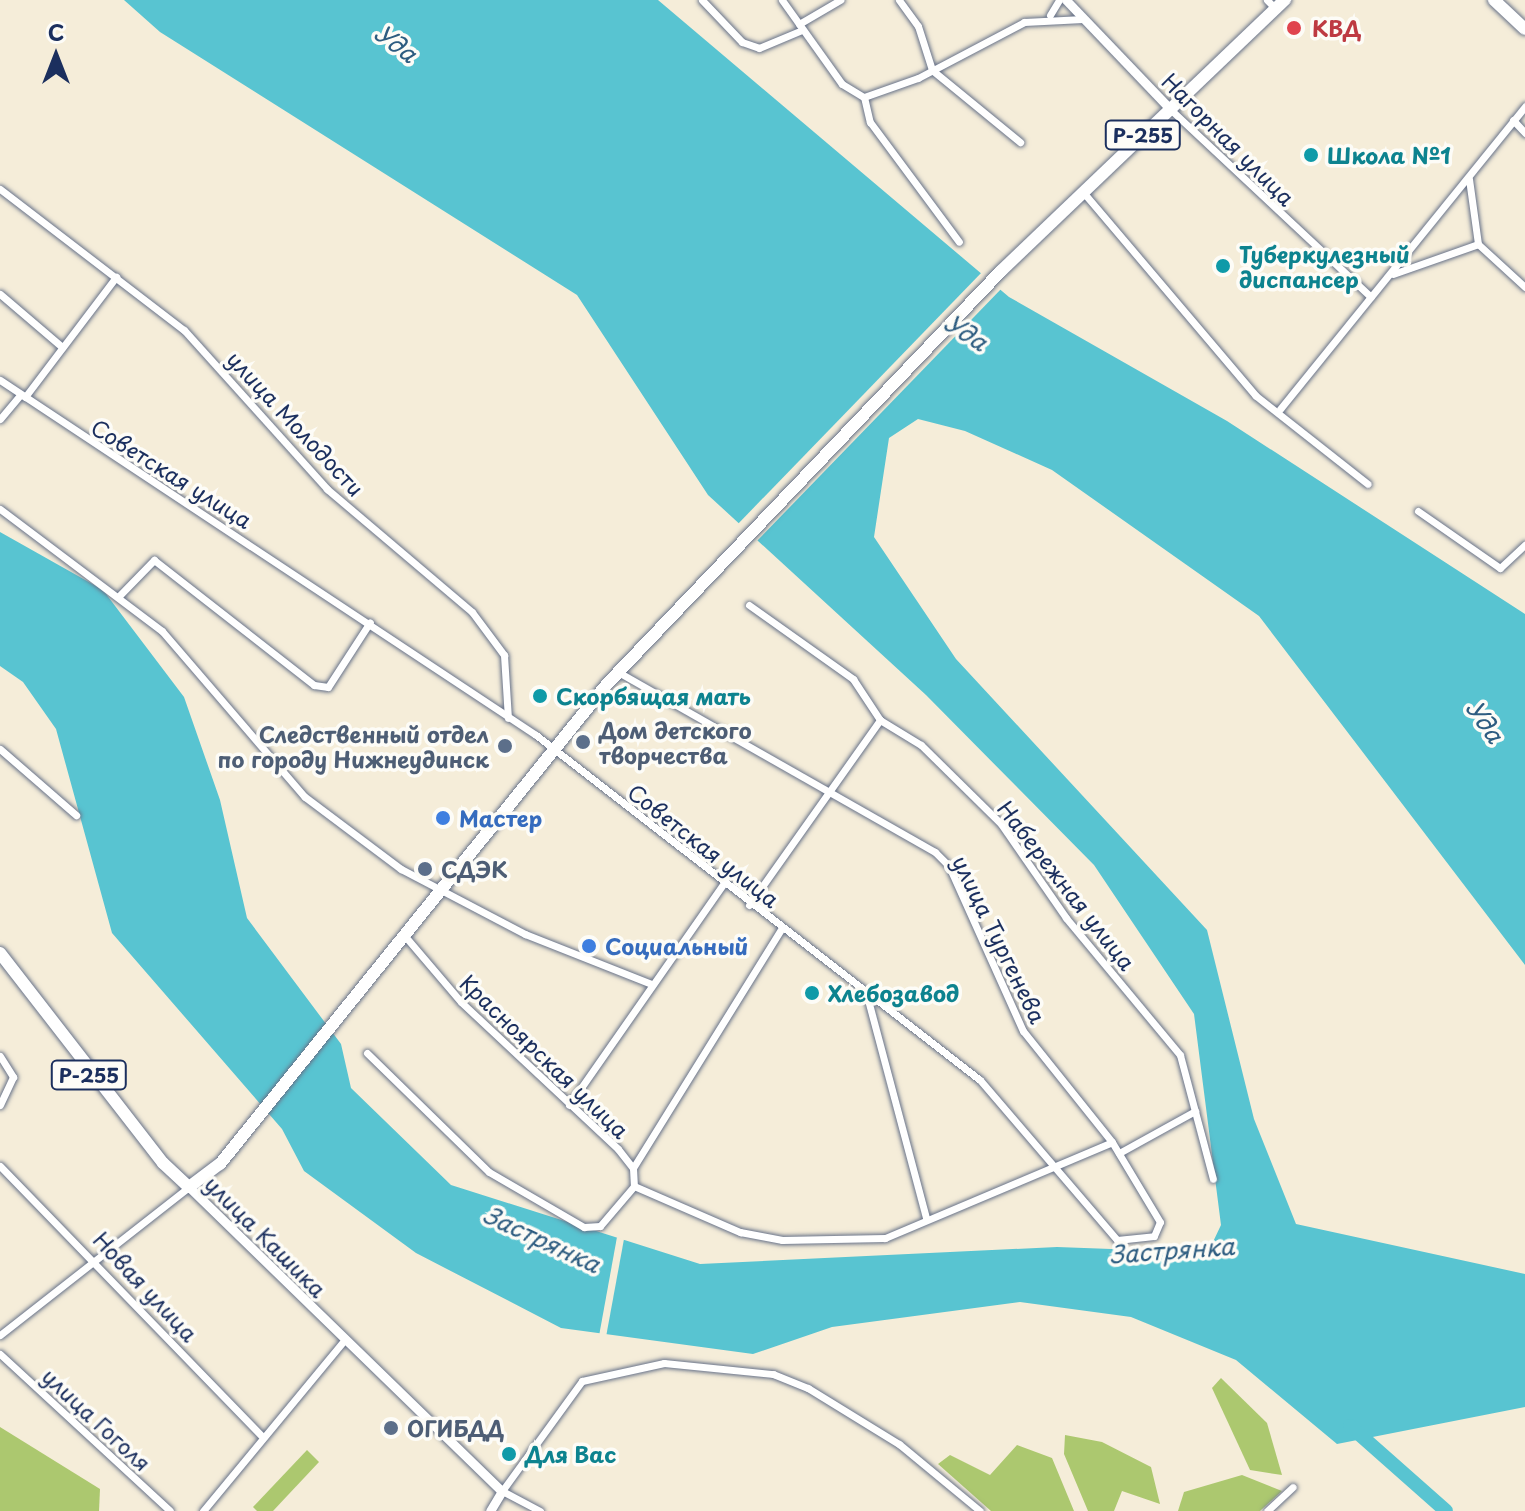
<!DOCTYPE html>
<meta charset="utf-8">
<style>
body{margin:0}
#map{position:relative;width:1525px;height:1511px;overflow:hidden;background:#f5edd9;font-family:"Playpen Sans",sans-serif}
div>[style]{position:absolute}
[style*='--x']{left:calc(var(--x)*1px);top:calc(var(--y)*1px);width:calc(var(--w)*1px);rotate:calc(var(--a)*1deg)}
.green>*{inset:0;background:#acc86f}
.water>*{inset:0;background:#58c4d1}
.pier>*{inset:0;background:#f5edd9}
.river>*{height:14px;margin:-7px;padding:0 7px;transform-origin:7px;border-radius:7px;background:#58c4d1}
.roads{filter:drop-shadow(0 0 2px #677289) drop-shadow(0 0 2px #677289)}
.street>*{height:7px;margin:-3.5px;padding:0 3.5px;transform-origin:3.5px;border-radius:3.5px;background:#fff}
.secondary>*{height:9px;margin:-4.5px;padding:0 4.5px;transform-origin:4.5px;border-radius:4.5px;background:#fff}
.highway>*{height:12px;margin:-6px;padding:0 6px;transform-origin:6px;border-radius:6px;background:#fff}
.dots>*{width:22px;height:22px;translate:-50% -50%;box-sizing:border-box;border:4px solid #fdfcf7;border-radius:50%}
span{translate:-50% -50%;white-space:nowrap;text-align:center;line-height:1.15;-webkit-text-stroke:7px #fdfcf7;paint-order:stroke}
.shield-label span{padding:2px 6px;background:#fdfcf7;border:2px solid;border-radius:6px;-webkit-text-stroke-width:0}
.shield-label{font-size:20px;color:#1b2f5e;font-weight:700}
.health-label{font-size:22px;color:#be3a42;font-weight:700}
.left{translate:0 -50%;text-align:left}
.street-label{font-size:22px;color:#1b2f5e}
.culture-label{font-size:22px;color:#0d838f;font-weight:700}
.service-label{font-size:22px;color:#4e5e75;font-weight:700}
.right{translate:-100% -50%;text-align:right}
.shop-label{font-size:22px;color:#366cbe;font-weight:700}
.water-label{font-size:24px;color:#2d5c80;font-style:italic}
.north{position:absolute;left:16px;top:16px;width:80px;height:80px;-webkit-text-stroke:6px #fdfcf7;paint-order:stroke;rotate:0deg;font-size:22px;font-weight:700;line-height:32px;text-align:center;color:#1b2f5e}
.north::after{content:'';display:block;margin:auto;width:28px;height:36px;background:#1b2f5e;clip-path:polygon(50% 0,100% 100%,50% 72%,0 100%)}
</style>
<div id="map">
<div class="green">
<div style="clip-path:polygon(1221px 1378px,1267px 1423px,1282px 1475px,1250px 1470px,1212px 1388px)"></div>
<div style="clip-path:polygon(0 1427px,100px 1489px,99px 1511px,0 1511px)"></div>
<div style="clip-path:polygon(1065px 1435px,1102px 1442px,1151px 1467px,1160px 1504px,1122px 1491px,1114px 1511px,1088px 1511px,1064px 1454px)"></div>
<div style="clip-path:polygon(1017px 1445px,1052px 1458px,1074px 1511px,991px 1511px,938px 1464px,950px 1455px,990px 1475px)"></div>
<div style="clip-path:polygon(307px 1450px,319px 1462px,273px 1511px,257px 1511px,253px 1507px)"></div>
<div style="clip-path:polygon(1242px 1475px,1282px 1491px,1260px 1511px,1178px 1511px,1184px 1492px)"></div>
</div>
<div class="water">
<div style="clip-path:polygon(124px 0,658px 0,1009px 297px,1227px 421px,1525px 614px,1525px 965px,1259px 616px,1052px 470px,965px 431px,918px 419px,889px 438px,874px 537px,956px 659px,1207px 930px,1254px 1119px,1296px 1224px,1525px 1274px,1525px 1407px,1337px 1444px,1236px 1360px,1131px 1317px,1020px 1302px,832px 1327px,753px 1354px,561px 1328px,416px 1253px,304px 1171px,282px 1129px,112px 933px,56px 729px,23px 682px,0 666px,0 532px,103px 590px,184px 697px,220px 800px,247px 918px,341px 1044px,351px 1088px,451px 1185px,700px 1264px,1057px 1247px,1193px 1252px,1212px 1244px,1221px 1225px,1194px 1014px,1094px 865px,926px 695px,708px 495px,577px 295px,160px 32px)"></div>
</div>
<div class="pier">
<div style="clip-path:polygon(983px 271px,1003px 287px,755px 543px,736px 526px)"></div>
<div style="clip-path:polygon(617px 1237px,624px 1239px,606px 1337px,599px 1336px)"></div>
</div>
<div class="river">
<div style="--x:1350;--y:1426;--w:128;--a:41.5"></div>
</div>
<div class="roads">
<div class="street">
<div style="--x:702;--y:0;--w:58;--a:46.4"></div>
<div style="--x:742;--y:42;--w:18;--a:19"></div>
<div style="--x:759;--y:48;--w:47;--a:-22.7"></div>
<div style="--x:782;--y:0;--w:103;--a:54.5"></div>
<div style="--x:842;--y:84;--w:26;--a:31"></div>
<div style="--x:864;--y:97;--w:26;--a:77"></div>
<div style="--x:870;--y:122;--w:149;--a:53.4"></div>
<div style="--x:899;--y:0;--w:32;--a:54"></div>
<div style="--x:918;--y:26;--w:46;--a:72.3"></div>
<div style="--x:932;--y:70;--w:114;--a:39.3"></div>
<div style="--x:1267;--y:0;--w:13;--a:45"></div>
<div style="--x:1050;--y:15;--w:17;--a:-59"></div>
<div style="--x:799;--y:24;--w:48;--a:-30.3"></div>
<div style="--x:864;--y:97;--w:57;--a:-19.4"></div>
<div style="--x:918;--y:78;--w:120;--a:-27.8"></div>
<div style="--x:1024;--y:22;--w:59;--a:-2.9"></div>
<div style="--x:1170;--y:109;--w:275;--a:43.1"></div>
<div style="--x:1513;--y:120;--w:18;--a:47"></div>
<div style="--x:1469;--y:179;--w:66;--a:82.1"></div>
<div style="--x:1478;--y:244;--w:64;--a:42.5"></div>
<div style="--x:0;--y:189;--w:232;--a:37.5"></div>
<div style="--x:184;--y:330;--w:214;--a:48"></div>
<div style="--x:327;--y:489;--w:190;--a:40.3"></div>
<div style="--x:472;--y:612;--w:54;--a:53.3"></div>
<div style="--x:504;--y:655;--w:63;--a:86.4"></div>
<div style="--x:1083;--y:192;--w:267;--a:49.7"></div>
<div style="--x:1256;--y:396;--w:142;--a:38.2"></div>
<div style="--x:1393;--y:274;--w:90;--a:-19.4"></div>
<div style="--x:0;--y:294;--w:82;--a:40.5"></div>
<div style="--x:0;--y:380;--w:643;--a:33.52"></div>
<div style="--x:536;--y:735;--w:562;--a:37.85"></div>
<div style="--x:980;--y:1080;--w:211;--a:49.4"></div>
<div style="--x:1117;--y:1240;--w:37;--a:-6"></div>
<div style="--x:1154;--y:1236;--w:15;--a:-67"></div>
<div style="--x:1160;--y:1222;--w:93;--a:-121"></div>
<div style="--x:1112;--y:1142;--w:142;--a:-128.7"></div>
<div style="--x:1023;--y:1031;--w:181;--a:-114.2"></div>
<div style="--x:949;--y:866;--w:20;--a:-135"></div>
<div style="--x:935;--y:852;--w:365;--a:-150.4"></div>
<div style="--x:25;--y:397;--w:151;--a:-52.8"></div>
<div style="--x:1280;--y:409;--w:390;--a:-51"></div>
<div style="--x:0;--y:419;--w:30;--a:-50"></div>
<div style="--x:0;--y:509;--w:203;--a:37"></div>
<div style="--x:162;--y:631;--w:219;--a:49.3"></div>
<div style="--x:305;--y:797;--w:120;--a:36.9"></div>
<div style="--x:401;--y:869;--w:140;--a:27.7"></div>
<div style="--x:525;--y:934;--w:136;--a:21.6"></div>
<div style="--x:1418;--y:511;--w:100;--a:34.8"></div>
<div style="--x:1500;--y:568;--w:34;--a:-43"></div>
<div style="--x:118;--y:597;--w:52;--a:-45.8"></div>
<div style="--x:154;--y:560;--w:203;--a:38"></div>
<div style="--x:314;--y:685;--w:14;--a:8"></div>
<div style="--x:328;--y:687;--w:77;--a:-57.1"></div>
<div style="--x:749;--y:605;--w:128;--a:35.4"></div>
<div style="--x:853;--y:679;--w:49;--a:56.6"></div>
<div style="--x:880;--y:720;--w:48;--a:31.4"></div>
<div style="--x:921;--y:745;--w:112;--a:44.6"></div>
<div style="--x:1001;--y:824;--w:114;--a:55.3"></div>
<div style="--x:1066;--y:918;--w:178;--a:50.2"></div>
<div style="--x:1180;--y:1055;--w:128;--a:75.1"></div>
<div style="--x:0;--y:749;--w:101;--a:41"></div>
<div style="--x:749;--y:905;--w:227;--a:-54.7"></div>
<div style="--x:404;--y:935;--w:88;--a:49.6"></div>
<div style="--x:461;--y:1002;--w:215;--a:43.1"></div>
<div style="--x:618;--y:1149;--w:24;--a:52"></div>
<div style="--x:633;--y:1168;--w:18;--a:87"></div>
<div style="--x:634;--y:1186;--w:116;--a:23.5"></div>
<div style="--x:740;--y:1232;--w:43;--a:10.8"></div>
<div style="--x:782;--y:1240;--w:103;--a:-1.1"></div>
<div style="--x:885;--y:1238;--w:246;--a:-22.9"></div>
<div style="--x:867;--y:996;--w:230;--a:75.1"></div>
<div style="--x:367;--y:1053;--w:170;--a:44.3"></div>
<div style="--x:489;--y:1172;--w:110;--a:30.1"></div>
<div style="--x:584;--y:1227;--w:16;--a:-4"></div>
<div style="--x:600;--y:1226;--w:52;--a:-49.6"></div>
<div style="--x:0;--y:1056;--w:25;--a:58"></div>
<div style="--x:13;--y:1077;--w:31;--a:115"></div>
<div style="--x:569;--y:1105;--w:269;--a:-55.1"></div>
<div style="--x:1119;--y:1153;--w:87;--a:-28.9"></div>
<div style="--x:0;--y:1166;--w:375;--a:45.9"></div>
<div style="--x:633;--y:1168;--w:282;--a:-58.2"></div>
<div style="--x:0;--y:1335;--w:240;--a:-38.1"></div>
<div style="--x:0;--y:1354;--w:231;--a:42.7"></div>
<div style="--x:203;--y:1511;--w:218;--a:-50.4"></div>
<div style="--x:540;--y:1511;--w:43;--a:-152.2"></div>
<div style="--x:502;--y:1491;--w:136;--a:-54"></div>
<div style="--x:582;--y:1381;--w:84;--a:-12.4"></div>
<div style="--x:664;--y:1363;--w:110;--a:5.8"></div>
<div style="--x:773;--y:1374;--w:38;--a:22"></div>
<div style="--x:808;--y:1388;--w:107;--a:31.6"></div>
<div style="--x:899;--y:1444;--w:105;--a:39.6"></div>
<div style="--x:1267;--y:1511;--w:35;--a:-43"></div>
</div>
<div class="secondary">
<div style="--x:1066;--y:0;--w:151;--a:46.3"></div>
<div style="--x:189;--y:1187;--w:436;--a:44.2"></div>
<div style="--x:502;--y:1491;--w:23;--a:121"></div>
</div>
<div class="highway">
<div style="--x:1494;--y:0;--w:42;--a:43.1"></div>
<div style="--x:0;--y:953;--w:266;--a:52.2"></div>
<div style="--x:163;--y:1163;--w:35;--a:43"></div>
<div style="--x:189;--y:1187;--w:39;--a:-37"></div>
<div style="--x:220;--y:1164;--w:617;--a:-51.12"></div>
<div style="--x:607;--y:684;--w:571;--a:-46.35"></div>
<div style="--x:1001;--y:271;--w:393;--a:-43.7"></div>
</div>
</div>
<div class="dots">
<div style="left:1294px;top:28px;background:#e0444e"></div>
<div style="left:1311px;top:155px;background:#0f9aa8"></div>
<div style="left:1223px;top:266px;background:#0f9aa8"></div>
<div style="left:540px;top:696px;background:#0f9aa8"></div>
<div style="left:583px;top:742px;background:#5c6f8a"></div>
<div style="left:505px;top:746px;background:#5c6f8a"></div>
<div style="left:443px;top:818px;background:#3f7fe0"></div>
<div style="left:425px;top:869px;background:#5c6f8a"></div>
<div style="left:589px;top:946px;background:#3f7fe0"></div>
<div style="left:812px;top:993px;background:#0f9aa8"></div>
<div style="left:391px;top:1428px;background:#5c6f8a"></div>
<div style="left:509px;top:1454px;background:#0f9aa8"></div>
</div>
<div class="shield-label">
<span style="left:1143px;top:135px">Р-255</span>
<span style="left:89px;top:1075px">Р-255</span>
</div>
<div class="health-label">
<span class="left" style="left:1312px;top:28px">КВД</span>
</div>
<div class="street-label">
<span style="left:1229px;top:139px;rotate:45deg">Нагорная улица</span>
<span style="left:296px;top:423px;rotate:47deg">улица Молодости</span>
<span style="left:172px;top:473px;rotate:32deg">Советская улица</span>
<span style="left:704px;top:845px;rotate:38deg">Советская улица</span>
<span style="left:1067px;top:885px;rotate:52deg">Набережная улица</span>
<span style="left:1000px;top:939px;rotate:64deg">улица Тургенева</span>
<span style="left:545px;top:1056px;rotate:44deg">Красноярская улица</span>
<span style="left:266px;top:1236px;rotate:45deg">улица Кашика</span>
<span style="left:146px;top:1286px;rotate:47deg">Новая улица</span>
<span style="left:97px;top:1419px;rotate:43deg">улица Гоголя</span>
</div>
<div class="culture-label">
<span class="left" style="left:1327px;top:155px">Школа №1</span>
<span class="left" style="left:1239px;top:266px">Туберкулезный<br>диспансер</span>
<span class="left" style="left:556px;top:696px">Скорбящая мать</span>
<span class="left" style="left:828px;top:993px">Хлебозавод</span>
<span class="left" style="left:525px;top:1454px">Для Вас</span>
</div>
<div class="service-label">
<span class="left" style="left:599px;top:742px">Дом детского<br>творчества</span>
<span class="right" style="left:489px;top:746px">Следственный отдел<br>по городу Нижнеудинск</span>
<span class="left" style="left:441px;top:869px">СДЭК</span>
<span class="left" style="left:407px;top:1428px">ОГИБДД</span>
</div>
<div class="shop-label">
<span class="left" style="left:459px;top:818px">Мастер</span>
<span class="left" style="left:605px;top:946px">Социальный</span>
</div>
<div class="water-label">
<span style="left:396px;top:43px;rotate:37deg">Уда</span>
<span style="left:966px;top:332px;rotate:33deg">Уда</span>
<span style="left:1485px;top:721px;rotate:55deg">Уда</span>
<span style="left:542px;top:1239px;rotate:25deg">Застрянка</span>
<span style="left:1172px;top:1250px;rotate:-4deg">Застрянка</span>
</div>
<div class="north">С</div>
</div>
